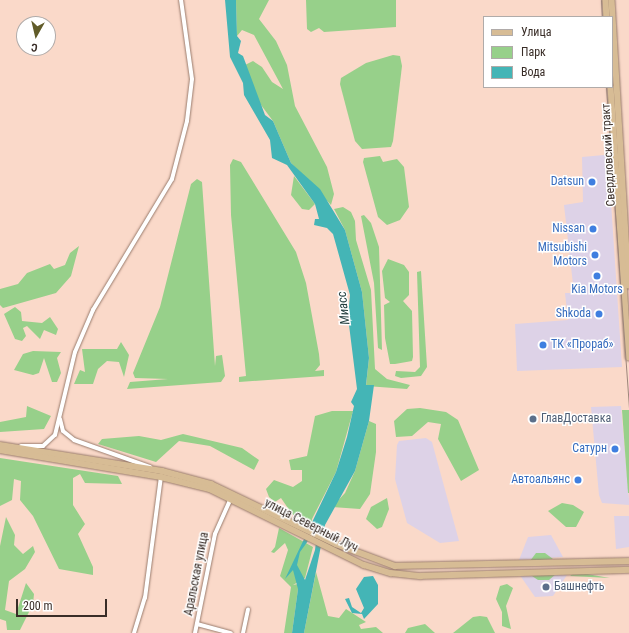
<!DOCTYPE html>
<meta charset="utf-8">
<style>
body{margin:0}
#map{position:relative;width:629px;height:633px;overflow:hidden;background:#fad9c9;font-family:"Roboto Condensed",sans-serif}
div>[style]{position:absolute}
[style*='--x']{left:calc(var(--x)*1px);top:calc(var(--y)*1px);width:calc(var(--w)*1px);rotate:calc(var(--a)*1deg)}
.commercial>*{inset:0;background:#ddd2e7}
.green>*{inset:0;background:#97d08a}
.water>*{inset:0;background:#44b5b6}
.roads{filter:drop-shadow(0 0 1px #9a7c6d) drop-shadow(0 0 1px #9a7c6d)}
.minor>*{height:4px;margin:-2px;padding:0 2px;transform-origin:2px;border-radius:2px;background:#fff}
.major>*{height:5.5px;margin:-2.75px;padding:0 2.75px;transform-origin:2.75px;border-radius:2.75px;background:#d7bc95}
.tram>*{height:1px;margin:-0.5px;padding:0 0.5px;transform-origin:0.5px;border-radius:0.5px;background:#9d867b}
.dots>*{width:11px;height:11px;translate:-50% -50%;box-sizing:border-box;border:2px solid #fff;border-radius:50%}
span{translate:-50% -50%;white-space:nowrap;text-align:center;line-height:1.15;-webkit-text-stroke:3px #fff;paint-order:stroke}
.street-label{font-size:12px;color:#392d27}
.shop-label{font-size:12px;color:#366cbe}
.right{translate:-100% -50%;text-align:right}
.left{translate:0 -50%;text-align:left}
.service-label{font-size:12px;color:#4e5e75}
.water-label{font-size:13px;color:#264040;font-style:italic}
.legend{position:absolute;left:483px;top:16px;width:130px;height:72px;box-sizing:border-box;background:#fff;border:1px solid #b0aba9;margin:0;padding:5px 7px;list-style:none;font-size:12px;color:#392d27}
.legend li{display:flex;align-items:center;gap:8px;height:20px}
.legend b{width:20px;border:1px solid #b0aba9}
.north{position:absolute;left:16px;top:16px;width:40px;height:40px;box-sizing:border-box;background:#fff;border:1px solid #b0aba9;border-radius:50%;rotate:188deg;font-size:11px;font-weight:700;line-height:16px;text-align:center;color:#392d27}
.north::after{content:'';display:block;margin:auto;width:14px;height:18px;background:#615c29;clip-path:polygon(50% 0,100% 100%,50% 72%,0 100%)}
.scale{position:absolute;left:16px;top:599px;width:91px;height:18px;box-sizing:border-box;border:2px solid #392d27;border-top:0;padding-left:5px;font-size:12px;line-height:14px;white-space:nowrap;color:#392d27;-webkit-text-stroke:3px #fff;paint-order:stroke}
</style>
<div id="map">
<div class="commercial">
<div style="clip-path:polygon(604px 155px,608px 157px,622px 367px,517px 371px,515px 324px,568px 320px,565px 293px,574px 293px,564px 205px,583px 202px,582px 157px)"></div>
<div style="clip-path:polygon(621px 406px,629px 499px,629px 505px,602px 503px,599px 495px,591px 407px)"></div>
<div style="clip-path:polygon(426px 438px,432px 442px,459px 541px,440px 543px,407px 523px,395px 479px,397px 445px,399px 441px)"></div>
<div style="clip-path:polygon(614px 516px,629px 516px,629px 547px,616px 549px)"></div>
<div style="clip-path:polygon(551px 535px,563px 557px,519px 560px,528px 537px)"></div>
<div style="clip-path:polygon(569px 572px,553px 596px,535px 597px,519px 574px)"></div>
</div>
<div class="green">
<div style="clip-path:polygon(236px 0,269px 0,259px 19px,276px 41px,287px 65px,295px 106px,327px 167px,334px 194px,331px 205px,291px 163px,273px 121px,258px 101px,245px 65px,253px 61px,262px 67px,272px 82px,283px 89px,254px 35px,242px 30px,237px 36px)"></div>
<div style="clip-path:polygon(306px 0,396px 0,396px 27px,324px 32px,319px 28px,311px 32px,307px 29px)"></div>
<div style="clip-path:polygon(393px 55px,400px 56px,402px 66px,393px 141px,391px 147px,362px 149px,355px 141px,340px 84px,341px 78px,366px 63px)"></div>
<div style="clip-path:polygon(380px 156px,383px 162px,397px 159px,404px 167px,409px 207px,400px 220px,387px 225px,378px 217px,363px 162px,364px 158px)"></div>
<div style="clip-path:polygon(233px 159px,241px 162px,296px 252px,306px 283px,319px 354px,320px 365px,315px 371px,324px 370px,324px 376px,239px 382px,239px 377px,246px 376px,231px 215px,230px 165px)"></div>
<div style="clip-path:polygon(294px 176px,315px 204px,309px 210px,302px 209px,291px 195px)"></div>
<div style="clip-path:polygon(197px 179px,202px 182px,215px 366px,216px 356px,222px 355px,225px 376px,221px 382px,127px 389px,130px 382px,168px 379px,135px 378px,133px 373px,160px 307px,191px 184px)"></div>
<div style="clip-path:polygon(343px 207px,351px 212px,355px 221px,356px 240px,371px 290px,375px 369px,387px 379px,410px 385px,407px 389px,366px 386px,369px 358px,362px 292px,345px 230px,334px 209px)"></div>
<div style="clip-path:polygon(364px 215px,371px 223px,379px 247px,382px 350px,378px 348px,374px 283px,361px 216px)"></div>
<div style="clip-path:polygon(79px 246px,71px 276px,56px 293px,3px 308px,0 305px,0 289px,18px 284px,27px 273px,50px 264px,54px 269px,65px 265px,70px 253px)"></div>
<div style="clip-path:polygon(388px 259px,404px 265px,409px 272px,409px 295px,403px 301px,412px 311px,413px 357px,412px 361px,395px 364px,390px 364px,385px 338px,384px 305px,390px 302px,385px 298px,382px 271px)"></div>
<div style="clip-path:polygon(421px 271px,427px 367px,421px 376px,401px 378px,395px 376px,396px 371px,415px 372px,420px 367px,417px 272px)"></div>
<div style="clip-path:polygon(15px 307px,21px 312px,22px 321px,42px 323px,50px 317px,58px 329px,56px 335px,44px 330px,40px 339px,27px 326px,23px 328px,26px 336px,22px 341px,15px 339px,4px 314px)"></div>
<div style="clip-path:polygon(121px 342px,129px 355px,124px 377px,119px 362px,107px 361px,98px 369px,93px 384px,74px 384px,80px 370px,85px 372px,82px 349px,117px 349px)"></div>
<div style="clip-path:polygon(33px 351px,61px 352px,57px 358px,61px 373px,57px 382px,52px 382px,44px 358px,39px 373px,33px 375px,14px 370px,23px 354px)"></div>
<div style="clip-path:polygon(27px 406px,51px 416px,44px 429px,0 432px,0 422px,26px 417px)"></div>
<div style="clip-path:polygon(420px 408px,446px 412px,458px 420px,479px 470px,461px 481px,438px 439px,441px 424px,428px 422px,412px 436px,396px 437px,394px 421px,407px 409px)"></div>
<div style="clip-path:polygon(622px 410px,629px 410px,629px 493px,628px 493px)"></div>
<div style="clip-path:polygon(332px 411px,353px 411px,336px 472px,312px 519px,312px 526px,292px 514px,281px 498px,275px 502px,269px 497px,266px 489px,274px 480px,293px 487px,302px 481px,302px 470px,291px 470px,289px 460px,307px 456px,315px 416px)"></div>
<div style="clip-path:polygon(369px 421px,376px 424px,376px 452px,370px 494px,360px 509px,332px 507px,345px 493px,355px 471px)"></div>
<div style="clip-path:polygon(183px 434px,242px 448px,259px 460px,254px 470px,210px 446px,179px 441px,156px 462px,98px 444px,102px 439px,139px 436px,161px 440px)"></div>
<div style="clip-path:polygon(0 458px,118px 476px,122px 484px,85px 483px,80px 474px,73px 478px,73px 505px,85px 524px,78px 534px,93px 567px,93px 575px,59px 569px,33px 516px,20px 500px,21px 481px,14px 479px,12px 500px,0 506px)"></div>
<div style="clip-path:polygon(387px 498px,389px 509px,382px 527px,377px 529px,366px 519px,371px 507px)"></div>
<div style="clip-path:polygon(562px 503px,573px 505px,584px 512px,576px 527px,566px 527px,548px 511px)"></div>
<div style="clip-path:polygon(6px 517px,15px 535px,14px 545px,23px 554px,33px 546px,35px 552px,25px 569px,9px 581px,5px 610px,16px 614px,26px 583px,34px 594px,33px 604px,20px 630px,7px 630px,6px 621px,0 619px,0 546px)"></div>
<div style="clip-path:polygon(279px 528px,313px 547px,305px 578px,293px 585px,298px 584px,298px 589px,292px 633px,284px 633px,291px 587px,280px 576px,288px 550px,285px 543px,274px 553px,271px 552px,275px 547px)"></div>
<div style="clip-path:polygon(536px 553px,545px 553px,553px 559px,530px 561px)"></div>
<div style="clip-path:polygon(316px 572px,328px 616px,339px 618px,346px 609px,366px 622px,359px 625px,361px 629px,376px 627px,383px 633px,304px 633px)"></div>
<div style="clip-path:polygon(575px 572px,610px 578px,570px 576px)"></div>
<div style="clip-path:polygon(557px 573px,549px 580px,538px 580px,529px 574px)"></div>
<div style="clip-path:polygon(507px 584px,513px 588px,506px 606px,511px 629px,502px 626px,502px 612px,496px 599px,500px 586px)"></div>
<div style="clip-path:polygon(480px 616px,487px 617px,495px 633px,453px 633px,473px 617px)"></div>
<div style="clip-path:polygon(425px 624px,435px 633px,405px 633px,408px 628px)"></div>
</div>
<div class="water">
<div style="clip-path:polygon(evenodd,225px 0,236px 0,237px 36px,241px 41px,238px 53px,243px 56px,265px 115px,273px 121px,291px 163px,320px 189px,345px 230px,362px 292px,369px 358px,366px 385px,374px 385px,369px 421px,355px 471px,325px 525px,304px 633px,292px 633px,298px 589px,293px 570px,285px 579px,336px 472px,347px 437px,354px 406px,351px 402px,357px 389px,348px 317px,350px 295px,333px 234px,327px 228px,314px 225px,315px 219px,319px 219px,315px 204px,287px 165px,272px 158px,270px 140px,244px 95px,243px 83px,230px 57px,225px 0,318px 527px,315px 550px,305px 580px,297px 565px,300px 552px,318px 527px)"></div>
<div style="clip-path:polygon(373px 576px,378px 585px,378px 604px,364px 619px,362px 614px,352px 613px,345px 599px,349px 598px,352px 607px,361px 613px,364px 608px,356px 589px,364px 577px)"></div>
</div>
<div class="roads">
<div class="minor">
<div style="--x:60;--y:419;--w:12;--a:76"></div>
<div style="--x:63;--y:431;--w:14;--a:39"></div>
<div style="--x:74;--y:440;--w:81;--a:19.6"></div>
<div style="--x:21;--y:446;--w:22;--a:0"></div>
<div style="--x:43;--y:446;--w:16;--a:-43"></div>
<div style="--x:55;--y:435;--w:85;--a:-76.5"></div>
<div style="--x:75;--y:352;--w:46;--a:-66.8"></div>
<div style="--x:93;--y:310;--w:153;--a:-58.9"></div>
<div style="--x:172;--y:179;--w:60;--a:-75.5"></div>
<div style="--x:187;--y:121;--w:42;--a:-83.2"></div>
<div style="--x:192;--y:79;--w:80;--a:-97.9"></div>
<div style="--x:197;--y:624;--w:35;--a:15"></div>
<div style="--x:134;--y:633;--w:37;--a:-73"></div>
<div style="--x:145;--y:598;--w:122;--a:-82.5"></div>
<div style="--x:195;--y:633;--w:101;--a:-78.6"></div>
<div style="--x:215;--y:534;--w:39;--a:-66"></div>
<div style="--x:243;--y:633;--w:24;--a:-78"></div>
</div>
<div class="major">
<div style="--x:606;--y:0;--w:17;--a:87"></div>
<div style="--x:612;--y:0;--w:286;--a:86.6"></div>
<div style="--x:611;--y:87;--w:271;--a:86.2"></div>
<div style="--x:0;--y:445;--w:164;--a:9.1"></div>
<div style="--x:162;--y:471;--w:51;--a:14.9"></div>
<div style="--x:211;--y:484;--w:139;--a:25.6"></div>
<div style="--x:336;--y:544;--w:63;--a:20.4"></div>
<div style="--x:395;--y:566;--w:234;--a:-1.2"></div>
<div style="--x:0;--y:450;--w:163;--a:9.5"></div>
<div style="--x:161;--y:477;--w:50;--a:13.8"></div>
<div style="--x:210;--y:489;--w:172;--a:26.3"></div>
<div style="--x:364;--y:565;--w:28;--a:17"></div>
<div style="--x:391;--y:573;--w:30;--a:6"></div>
<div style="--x:421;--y:576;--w:208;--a:-1.7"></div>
</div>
</div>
<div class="tram">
<div style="--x:601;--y:0;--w:17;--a:87"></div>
<div style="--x:606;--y:87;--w:324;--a:85.9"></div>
</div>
<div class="dots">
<div style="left:592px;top:182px;background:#3f7fe0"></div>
<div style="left:593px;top:229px;background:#3f7fe0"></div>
<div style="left:595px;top:255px;background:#3f7fe0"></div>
<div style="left:597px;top:276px;background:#3f7fe0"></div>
<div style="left:599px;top:314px;background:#3f7fe0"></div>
<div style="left:543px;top:345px;background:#3f7fe0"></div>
<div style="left:533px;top:419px;background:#5c6f8a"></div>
<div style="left:615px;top:449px;background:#3f7fe0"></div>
<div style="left:578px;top:480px;background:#3f7fe0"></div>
<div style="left:546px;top:587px;background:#5c6f8a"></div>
</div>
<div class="street-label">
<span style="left:609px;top:155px;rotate:-93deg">Свердловский тракт</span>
<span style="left:311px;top:526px;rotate:27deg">улица Северный Луч</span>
<span style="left:197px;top:574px;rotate:-79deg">Аральская улица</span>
</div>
<div class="shop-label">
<span class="right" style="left:584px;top:182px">Datsun</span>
<span class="right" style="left:585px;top:229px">Nissan</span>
<span class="right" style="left:587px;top:255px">Mitsubishi<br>Motors</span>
<span style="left:597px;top:290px">Kia Motors</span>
<span class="right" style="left:591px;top:314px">Shkoda</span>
<span class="left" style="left:551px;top:345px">ТК «Прораб»</span>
<span class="right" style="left:607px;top:449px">Сатурн</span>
<span class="right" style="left:570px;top:480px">Автоальянс</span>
</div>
<div class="service-label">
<span class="left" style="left:541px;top:419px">ГлавДоставка</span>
<span class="left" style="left:554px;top:587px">Башнефть</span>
</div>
<div class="water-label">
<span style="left:344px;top:308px;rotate:-97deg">Миасс</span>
</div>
<ul class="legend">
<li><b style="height:5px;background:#d7bc95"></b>Улица</li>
<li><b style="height:11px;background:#97d08a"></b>Парк</li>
<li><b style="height:11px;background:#44b5b6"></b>Вода</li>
</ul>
<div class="north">С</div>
<div class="scale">200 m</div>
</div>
